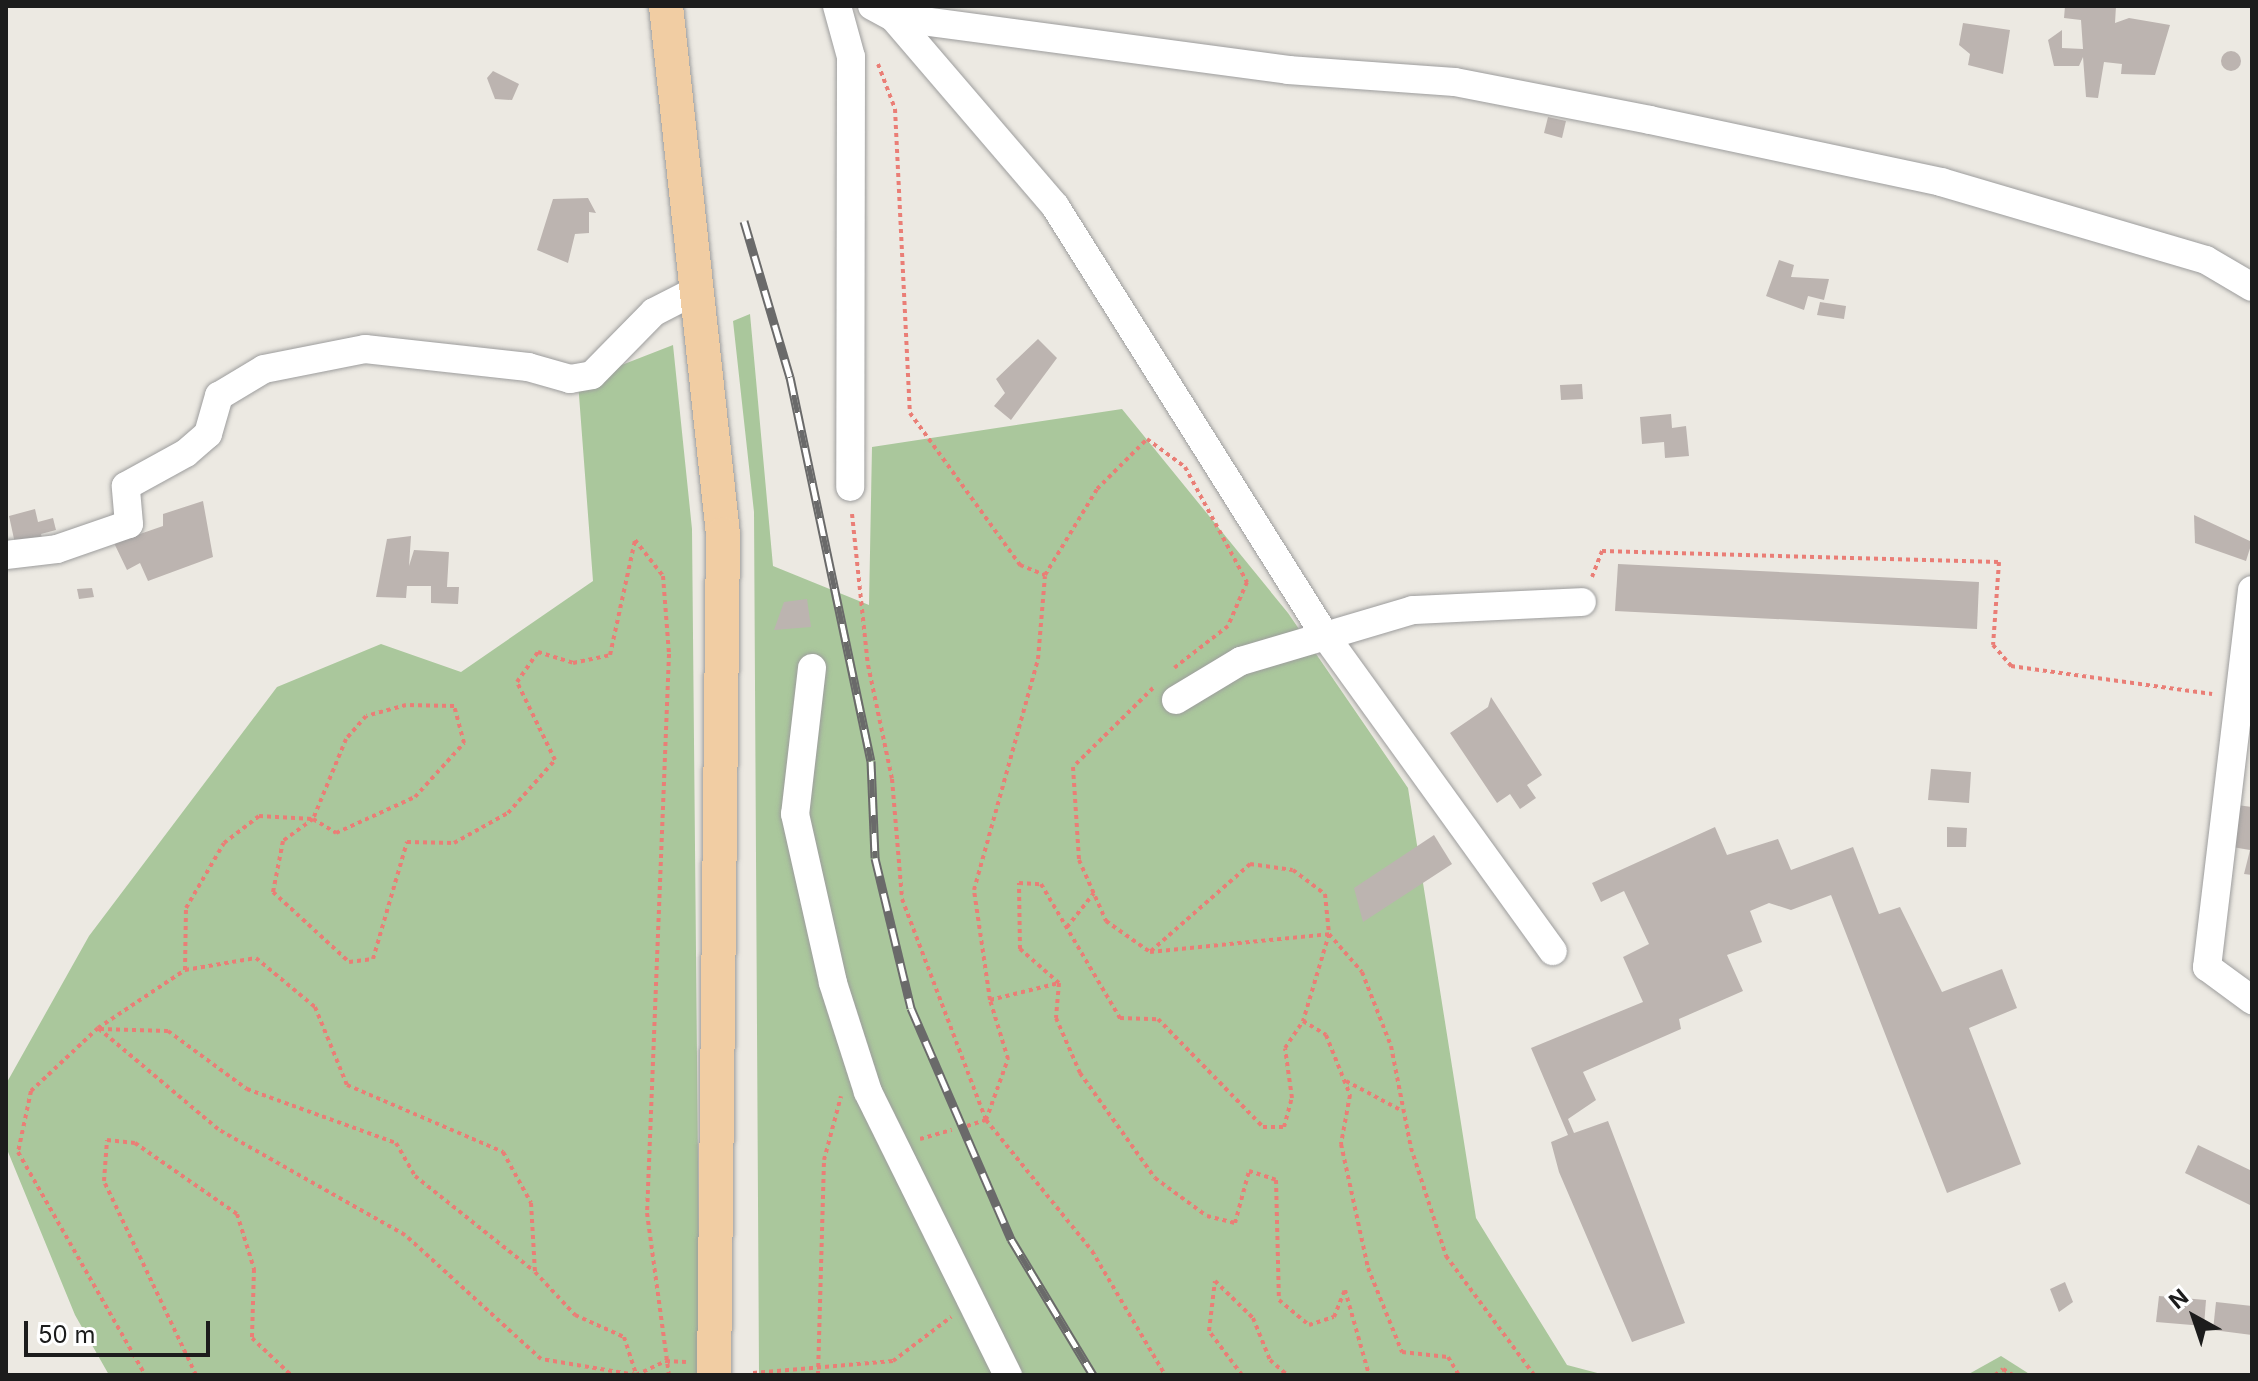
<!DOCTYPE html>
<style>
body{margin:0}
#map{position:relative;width:2258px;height:1381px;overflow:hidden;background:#ece9e2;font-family:Inter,sans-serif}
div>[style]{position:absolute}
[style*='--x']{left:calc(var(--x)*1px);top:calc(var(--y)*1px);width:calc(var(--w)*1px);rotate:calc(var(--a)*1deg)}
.forest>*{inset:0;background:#aac79c}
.building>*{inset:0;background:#bcb4b0}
.round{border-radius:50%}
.path>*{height:4px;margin-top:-2px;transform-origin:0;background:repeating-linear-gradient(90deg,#ea7e76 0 4px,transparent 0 8px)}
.roads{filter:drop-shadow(0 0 2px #9d9d9d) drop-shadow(0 0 2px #9d9d9d)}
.minor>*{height:28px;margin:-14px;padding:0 14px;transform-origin:14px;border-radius:14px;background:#fff}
.major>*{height:34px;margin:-17px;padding:0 17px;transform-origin:17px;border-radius:17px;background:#f1cda3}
.rail>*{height:9px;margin-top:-4.5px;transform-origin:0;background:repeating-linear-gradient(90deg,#fff 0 18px,#6a6a6a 0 36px);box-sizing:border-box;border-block:2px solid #6a6a6a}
span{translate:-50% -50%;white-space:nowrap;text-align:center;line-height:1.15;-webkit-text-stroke:7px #fff;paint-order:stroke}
.frame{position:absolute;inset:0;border:8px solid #1c1c1c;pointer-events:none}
.north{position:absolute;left:2154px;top:1277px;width:80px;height:80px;-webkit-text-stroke:6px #fff;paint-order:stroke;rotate:320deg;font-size:22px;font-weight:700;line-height:32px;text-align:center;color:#1c1c1c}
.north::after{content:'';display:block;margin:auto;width:28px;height:36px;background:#1c1c1c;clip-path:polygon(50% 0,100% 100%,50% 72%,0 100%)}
.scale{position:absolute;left:24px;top:1321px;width:186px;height:36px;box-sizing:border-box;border:4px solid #1c1c1c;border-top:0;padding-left:10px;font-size:24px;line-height:28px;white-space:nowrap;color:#1c1c1c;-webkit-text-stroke:6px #fff;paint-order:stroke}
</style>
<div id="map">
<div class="forest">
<div style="clip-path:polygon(750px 314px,773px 566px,869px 605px,872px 447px,1122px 409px,1288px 613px,1408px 788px,1476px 1218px,1567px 1365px,1605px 1375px,759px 1375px,754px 512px,733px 321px)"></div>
<div style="clip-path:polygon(673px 345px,692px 529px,700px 1375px,109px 1375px,75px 1315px,6px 1147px,6px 1084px,89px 936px,277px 687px,381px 644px,461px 672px,593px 581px,578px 382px)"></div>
<div style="clip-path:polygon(2001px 1356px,2031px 1375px,1967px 1375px)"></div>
</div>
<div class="building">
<div style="clip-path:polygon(2065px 6px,2116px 6px,2115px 23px,2129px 18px,2170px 25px,2155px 75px,2121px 74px,2122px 64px,2104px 62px,2098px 98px,2086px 97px,2083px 57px,2079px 66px,2054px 66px,2048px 40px,2062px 30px,2062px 48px,2083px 49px,2081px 20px,2064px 18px)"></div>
<div style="clip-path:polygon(1963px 23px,2010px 30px,2003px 74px,1968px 65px,1970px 54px,1959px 45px)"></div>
<div class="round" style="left:2221px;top:51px;width:20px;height:20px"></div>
<div style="clip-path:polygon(493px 71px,519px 84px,512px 100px,495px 99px,487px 78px)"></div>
<div style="clip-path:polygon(1548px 117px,1566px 121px,1562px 138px,1544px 133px)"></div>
<div style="clip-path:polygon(588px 198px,596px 213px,589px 212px,589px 233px,575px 234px,568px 263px,537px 250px,553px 199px)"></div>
<div style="clip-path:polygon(1779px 260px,1794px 265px,1791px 277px,1829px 279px,1824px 300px,1808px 296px,1804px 310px,1766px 296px)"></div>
<div style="clip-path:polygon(1820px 302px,1846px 306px,1844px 319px,1817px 315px)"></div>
<div style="clip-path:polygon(1038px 339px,1057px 358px,1011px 420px,994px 406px,1005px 393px,996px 379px)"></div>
<div style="clip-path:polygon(1582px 384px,1583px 399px,1561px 400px,1560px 385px)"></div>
<div style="clip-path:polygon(1671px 414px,1672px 428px,1686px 426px,1689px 456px,1665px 458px,1664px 442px,1642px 444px,1640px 417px)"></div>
<div style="clip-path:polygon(203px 501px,213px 557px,148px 581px,140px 563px,127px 570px,114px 543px,163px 526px,163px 514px)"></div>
<div style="clip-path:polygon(35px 509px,38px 522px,53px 518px,56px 530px,41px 534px,43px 542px,16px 548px,9px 516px)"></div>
<div style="clip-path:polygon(2194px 515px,2252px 542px,2246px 561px,2195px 543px)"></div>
<div style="clip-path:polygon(411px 536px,409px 566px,414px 550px,449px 552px,447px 587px,459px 587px,458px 604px,431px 603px,431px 586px,407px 586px,406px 598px,376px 597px,387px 539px)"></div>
<div style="clip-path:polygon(1618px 564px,1979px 582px,1977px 629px,1615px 611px)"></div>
<div style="clip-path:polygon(92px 588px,94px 597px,79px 599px,77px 589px)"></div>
<div style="clip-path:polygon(807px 599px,811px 627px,774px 630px,784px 602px)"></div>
<div style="clip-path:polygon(1491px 697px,1542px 775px,1527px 785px,1536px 798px,1520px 809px,1510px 794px,1497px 803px,1450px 733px,1488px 707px)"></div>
<div style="clip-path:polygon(1931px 769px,1971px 772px,1969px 803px,1928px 800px)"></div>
<div style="clip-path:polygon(2237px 805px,2252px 807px,2252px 875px,2244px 874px,2250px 850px,2232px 847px)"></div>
<div style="clip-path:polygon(1715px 827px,1727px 855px,1778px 839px,1791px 870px,1853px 847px,1879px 914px,1900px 907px,1942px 992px,2002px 969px,2017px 1008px,1969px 1028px,2021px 1164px,1947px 1193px,1831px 895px,1791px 910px,1769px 903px,1750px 911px,1762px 942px,1727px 955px,1743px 991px,1679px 1019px,1681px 1029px,1583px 1072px,1596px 1100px,1568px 1119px,1574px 1133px,1608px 1121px,1685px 1323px,1632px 1342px,1559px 1172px,1551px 1142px,1568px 1135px,1531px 1048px,1643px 1002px,1623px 957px,1649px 944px,1624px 891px,1601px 902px,1592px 883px)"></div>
<div style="clip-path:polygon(1947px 827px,1967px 828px,1966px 847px,1947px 847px)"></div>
<div style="clip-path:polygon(1434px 835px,1452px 864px,1363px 922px,1354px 888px)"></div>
<div style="clip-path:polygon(2198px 1145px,2252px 1171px,2252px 1206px,2185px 1173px)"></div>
<div style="clip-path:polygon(2065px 1282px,2073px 1302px,2059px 1312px,2050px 1289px)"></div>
<div style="clip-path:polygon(2159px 1296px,2206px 1300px,2204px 1326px,2156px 1322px)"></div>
<div style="clip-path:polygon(2216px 1302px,2252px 1306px,2252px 1335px,2213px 1330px)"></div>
</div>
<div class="path">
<div style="--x:878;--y:64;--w:48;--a:69.3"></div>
<div style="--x:895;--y:109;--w:304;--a:87.2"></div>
<div style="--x:910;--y:413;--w:188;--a:54.1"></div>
<div style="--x:1020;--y:565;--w:27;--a:22"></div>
<div style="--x:1045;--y:575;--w:100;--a:-58.8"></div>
<div style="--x:1097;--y:489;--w:71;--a:-45"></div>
<div style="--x:1147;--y:439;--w:47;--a:36.4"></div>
<div style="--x:1185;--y:467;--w:131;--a:61.7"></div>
<div style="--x:1247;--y:582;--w:48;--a:113.4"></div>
<div style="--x:1228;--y:626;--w:68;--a:142.1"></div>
<div style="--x:852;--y:514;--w:152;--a:84"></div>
<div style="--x:868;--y:665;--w:116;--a:78.1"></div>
<div style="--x:892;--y:779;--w:120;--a:85.2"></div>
<div style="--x:902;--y:899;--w:236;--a:69.2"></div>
<div style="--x:986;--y:1120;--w:169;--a:51"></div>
<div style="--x:1092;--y:1251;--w:144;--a:59.5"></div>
<div style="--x:1592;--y:577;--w:28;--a:-69"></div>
<div style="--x:1602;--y:551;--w:397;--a:1.6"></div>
<div style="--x:1999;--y:562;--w:83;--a:94.1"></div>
<div style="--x:1993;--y:645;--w:28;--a:49"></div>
<div style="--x:2011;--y:666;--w:203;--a:7.9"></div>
<div style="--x:1153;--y:688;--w:112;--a:135.4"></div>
<div style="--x:1073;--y:767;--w:93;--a:86.3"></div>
<div style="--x:1079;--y:860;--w:67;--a:66.1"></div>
<div style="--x:1106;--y:921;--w:54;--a:35.2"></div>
<div style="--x:1150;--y:952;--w:180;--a:-5.7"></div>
<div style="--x:1329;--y:934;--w:50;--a:49"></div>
<div style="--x:1362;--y:972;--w:79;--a:68.6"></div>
<div style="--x:1391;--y:1046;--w:104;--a:78.9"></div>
<div style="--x:1411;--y:1148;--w:114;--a:72"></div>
<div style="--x:1446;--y:1256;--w:148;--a:53.5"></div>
<div style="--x:1067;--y:927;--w:43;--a:-51.5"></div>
<div style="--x:1151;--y:951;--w:132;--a:-41.3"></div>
<div style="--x:1250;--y:864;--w:43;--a:7.9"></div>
<div style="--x:1293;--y:870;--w:40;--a:37"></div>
<div style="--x:1325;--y:894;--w:40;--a:84.3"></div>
<div style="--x:1329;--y:934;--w:91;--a:106.6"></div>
<div style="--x:185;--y:970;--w:62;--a:-89.1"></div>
<div style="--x:186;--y:908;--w:75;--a:-59.7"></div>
<div style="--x:224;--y:843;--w:44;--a:-37.6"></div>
<div style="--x:259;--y:816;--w:54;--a:3.2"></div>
<div style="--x:313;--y:819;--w:27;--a:31"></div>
<div style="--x:336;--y:833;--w:87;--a:-24.5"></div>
<div style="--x:415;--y:797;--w:73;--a:-47.8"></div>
<div style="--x:464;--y:743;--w:38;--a:-105"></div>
<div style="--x:454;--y:706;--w:48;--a:-178.8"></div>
<div style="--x:406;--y:705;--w:41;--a:164.6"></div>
<div style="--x:366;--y:716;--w:30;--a:131"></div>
<div style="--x:346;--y:739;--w:87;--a:112.4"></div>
<div style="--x:313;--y:819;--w:37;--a:144"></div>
<div style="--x:283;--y:841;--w:52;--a:101.1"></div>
<div style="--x:273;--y:892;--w:103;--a:42.6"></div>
<div style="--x:349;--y:962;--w:24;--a:-7"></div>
<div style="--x:373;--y:959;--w:122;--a:-73.8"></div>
<div style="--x:407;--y:842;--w:47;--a:1.2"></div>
<div style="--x:454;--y:843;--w:62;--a:-29.1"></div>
<div style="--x:508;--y:813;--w:71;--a:-48.4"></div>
<div style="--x:555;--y:760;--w:87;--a:-116"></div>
<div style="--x:517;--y:682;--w:37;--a:-55"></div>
<div style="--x:538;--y:652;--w:37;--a:17"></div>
<div style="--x:573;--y:663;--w:38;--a:-12"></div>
<div style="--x:610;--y:655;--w:118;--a:-77.7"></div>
<div style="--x:635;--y:540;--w:46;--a:52.1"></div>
<div style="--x:663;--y:576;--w:78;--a:85.6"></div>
<div style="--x:669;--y:654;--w:559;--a:92.25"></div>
<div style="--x:647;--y:1213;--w:163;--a:82.3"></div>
<div style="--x:1059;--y:983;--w:35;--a:95"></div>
<div style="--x:1056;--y:1018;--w:60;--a:66.4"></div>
<div style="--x:1080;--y:1073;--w:129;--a:54.5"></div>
<div style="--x:1155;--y:1178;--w:64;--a:36.2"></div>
<div style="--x:1207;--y:1216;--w:29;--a:14"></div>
<div style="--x:1235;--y:1223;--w:54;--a:-74.9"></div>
<div style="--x:1249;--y:1171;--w:28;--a:18"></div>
<div style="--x:1276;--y:1180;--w:120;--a:88.6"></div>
<div style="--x:1279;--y:1300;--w:39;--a:40"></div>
<div style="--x:1309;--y:1325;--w:26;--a:-18"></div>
<div style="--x:1334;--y:1317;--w:29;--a:-68"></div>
<div style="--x:1345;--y:1290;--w:88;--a:74.2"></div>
<div style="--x:990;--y:1000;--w:71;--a:-13.8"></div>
<div style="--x:1059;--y:983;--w:52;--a:-138.9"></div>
<div style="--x:1020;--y:949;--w:66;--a:-90.9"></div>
<div style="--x:1019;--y:883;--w:22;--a:3"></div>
<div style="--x:1041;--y:884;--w:156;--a:59.5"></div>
<div style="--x:1120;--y:1018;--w:38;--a:2"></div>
<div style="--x:1158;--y:1019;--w:151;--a:45.8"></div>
<div style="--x:1263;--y:1127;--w:21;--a:0"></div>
<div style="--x:1284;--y:1127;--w:30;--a:-75"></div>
<div style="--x:1292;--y:1098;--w:50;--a:-98"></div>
<div style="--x:1285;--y:1048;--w:32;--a:-56"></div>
<div style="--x:1303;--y:1021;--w:27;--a:31"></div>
<div style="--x:1326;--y:1035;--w:65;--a:68.2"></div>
<div style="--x:1350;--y:1095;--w:50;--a:100.4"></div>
<div style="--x:1341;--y:1144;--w:127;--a:77.7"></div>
<div style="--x:1368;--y:1268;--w:91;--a:68"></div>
<div style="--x:1402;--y:1352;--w:46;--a:6.2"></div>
<div style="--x:1448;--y:1357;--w:21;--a:59"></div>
<div style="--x:98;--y:1028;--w:105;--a:-33.7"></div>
<div style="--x:185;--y:970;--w:72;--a:-9.6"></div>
<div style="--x:256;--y:958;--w:77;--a:39.7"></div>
<div style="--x:315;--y:1007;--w:84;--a:67.7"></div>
<div style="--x:347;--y:1085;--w:170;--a:23.2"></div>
<div style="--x:503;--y:1152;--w:58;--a:61.2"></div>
<div style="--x:531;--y:1203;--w:69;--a:86.7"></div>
<div style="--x:535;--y:1272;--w:59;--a:47.1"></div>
<div style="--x:575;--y:1315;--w:54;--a:24.2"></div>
<div style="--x:624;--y:1337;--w:40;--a:72"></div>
<div style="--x:636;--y:1375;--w:96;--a:-170.4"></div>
<div style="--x:541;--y:1359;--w:184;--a:-137.6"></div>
<div style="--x:405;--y:1235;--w:215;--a:-150.5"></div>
<div style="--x:218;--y:1129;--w:157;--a:-139.9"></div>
<div style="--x:98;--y:1028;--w:92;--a:136.8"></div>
<div style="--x:31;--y:1091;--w:62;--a:102"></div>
<div style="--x:18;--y:1152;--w:257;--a:60.3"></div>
<div style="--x:100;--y:1029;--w:68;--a:1.7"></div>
<div style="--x:168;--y:1031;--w:98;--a:36.3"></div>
<div style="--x:247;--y:1089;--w:158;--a:19.9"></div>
<div style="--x:396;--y:1143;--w:38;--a:60"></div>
<div style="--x:415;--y:1176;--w:152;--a:38.6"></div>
<div style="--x:1346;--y:1081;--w:66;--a:28.1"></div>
<div style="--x:967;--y:1126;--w:20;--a:-18"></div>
<div style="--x:986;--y:1120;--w:65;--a:-70.2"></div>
<div style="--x:1008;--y:1059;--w:62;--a:-107"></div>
<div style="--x:990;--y:1000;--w:111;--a:-98.3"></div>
<div style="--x:974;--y:890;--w:240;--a:-74.5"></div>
<div style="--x:1038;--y:659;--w:83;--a:-85.2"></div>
<div style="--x:920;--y:1139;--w:33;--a:-16"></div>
<div style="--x:753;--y:1373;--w:141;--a:-4.9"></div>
<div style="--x:893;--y:1361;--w:73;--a:-37.2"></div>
<div style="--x:196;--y:1375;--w:215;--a:-115.4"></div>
<div style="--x:104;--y:1181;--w:41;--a:-85.8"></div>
<div style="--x:107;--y:1140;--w:28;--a:6"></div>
<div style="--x:135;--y:1143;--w:124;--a:34.8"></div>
<div style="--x:237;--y:1214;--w:58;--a:72.8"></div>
<div style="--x:254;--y:1269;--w:69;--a:91.7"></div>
<div style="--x:252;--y:1338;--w:54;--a:43.5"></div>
<div style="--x:636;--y:1375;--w:33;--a:-25"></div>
<div style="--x:666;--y:1361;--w:20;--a:3"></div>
<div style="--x:818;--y:1375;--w:215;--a:-88.4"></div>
<div style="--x:824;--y:1160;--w:66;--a:-75.1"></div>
<div style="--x:1242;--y:1375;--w:55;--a:-126.9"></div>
<div style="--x:1209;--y:1331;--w:50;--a:-83.2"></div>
<div style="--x:1215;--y:1281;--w:53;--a:44.2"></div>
<div style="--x:1253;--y:1318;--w:45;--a:68"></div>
<div style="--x:1270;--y:1360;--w:23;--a:41"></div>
<div style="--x:1995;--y:1375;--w:10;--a:-37"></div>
<div style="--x:2003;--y:1369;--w:12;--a:31"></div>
</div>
<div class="roads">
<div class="minor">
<div style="--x:837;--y:6;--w:53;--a:74.6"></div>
<div style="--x:851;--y:57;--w:430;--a:90.1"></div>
<div style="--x:872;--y:6;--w:24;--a:28"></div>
<div style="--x:893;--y:17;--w:399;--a:7.6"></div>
<div style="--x:1288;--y:70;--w:167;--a:4.1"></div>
<div style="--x:1455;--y:82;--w:199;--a:11"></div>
<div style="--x:1650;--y:120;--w:298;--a:12"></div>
<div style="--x:1941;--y:182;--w:276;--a:16.4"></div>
<div style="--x:2206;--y:260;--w:53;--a:30.4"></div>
<div style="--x:893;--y:17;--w:249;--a:49.4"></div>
<div style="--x:1055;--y:206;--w:506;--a:57.85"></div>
<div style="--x:1324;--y:634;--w:391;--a:54.2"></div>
<div style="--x:6;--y:555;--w:51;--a:-6.7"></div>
<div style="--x:57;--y:549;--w:76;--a:-19.1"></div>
<div style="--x:129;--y:524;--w:38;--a:-95"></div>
<div style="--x:126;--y:486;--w:68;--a:-28.8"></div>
<div style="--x:186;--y:453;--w:29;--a:-41"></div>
<div style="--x:208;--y:434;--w:40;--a:-74"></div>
<div style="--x:219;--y:396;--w:52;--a:-31"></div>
<div style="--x:264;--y:369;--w:103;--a:-11.2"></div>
<div style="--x:365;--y:349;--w:164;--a:6.3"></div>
<div style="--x:528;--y:367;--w:44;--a:15.9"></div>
<div style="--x:570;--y:379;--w:22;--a:-10"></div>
<div style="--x:592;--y:375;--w:88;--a:-45.5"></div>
<div style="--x:654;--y:312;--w:48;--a:-27.1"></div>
<div style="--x:2252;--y:590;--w:380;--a:96.8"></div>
<div style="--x:2207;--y:967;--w:56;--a:36.3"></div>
<div style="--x:812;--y:668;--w:147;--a:96.6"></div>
<div style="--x:795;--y:814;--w:173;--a:77.3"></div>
<div style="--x:833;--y:983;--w:114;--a:72.2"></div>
<div style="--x:868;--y:1092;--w:316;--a:63.7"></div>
<div style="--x:1176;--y:700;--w:76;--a:-31"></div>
<div style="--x:1241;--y:661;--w:179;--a:-16.5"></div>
<div style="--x:1413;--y:610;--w:169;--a:-2.7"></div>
</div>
<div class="major">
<div style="--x:666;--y:6;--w:531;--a:83.84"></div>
<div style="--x:723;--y:534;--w:841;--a:90.61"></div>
</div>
</div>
<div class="rail">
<div style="--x:744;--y:221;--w:163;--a:73.6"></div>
<div style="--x:790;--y:377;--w:392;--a:78.1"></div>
<div style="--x:871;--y:761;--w:97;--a:87.6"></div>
<div style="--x:875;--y:858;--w:154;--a:76.5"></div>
<div style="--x:911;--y:1008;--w:252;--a:66.6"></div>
<div style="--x:1011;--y:1239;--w:159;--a:58.9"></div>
</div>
<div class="frame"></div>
<div class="north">N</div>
<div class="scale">50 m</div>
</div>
